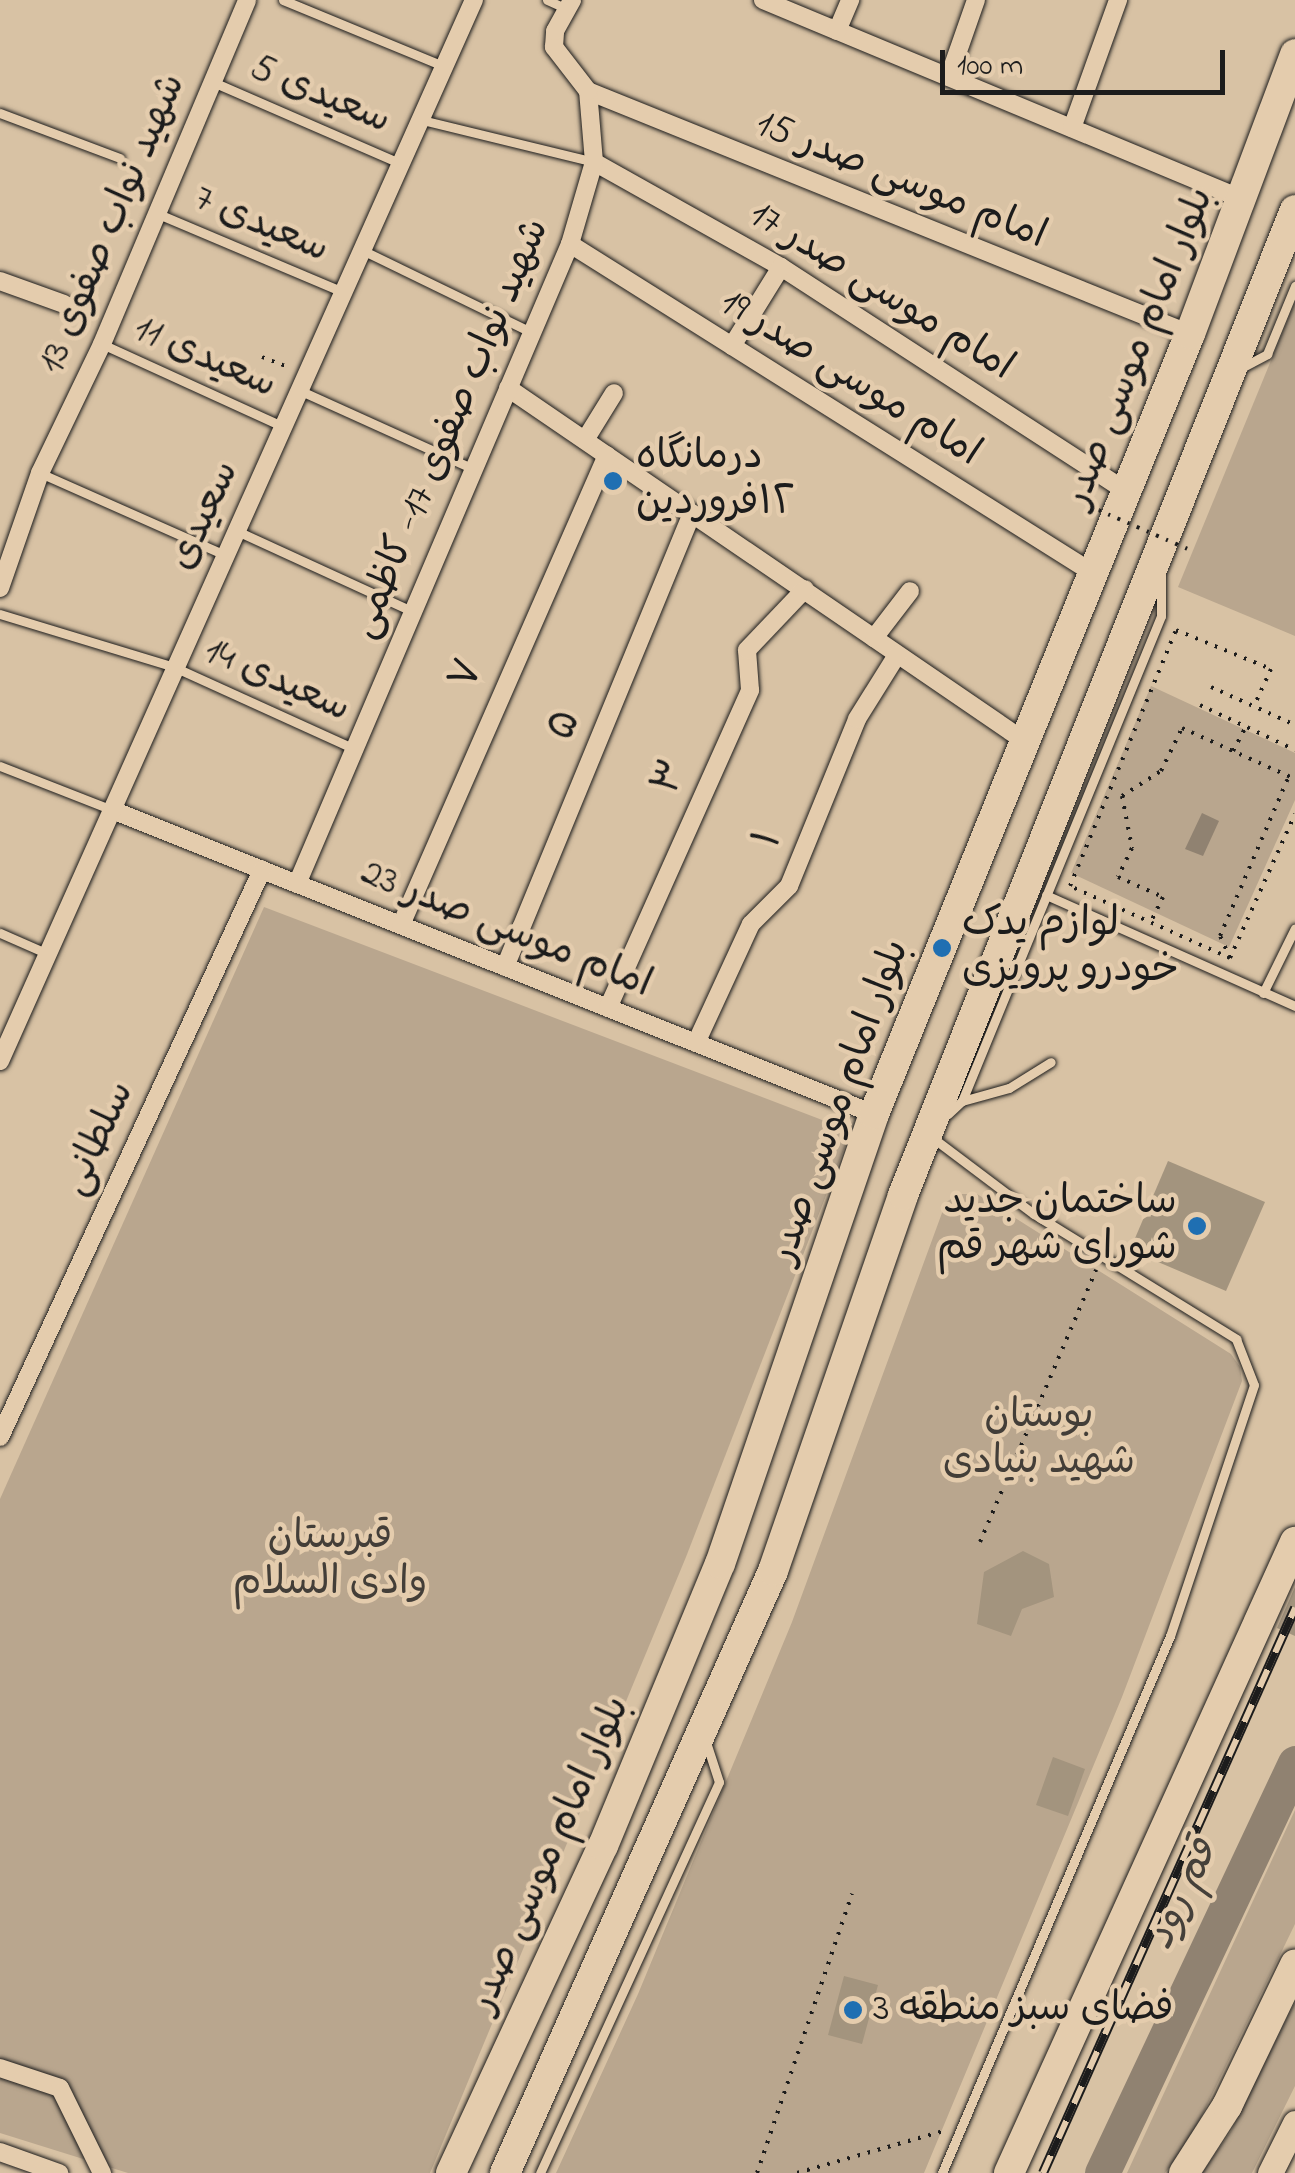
<!DOCTYPE html>
<meta charset="utf-8">
<style>
body{margin:0}
#map{position:relative;width:1295px;height:2173px;overflow:hidden;background:#d8c2a4;font-family:"Indie Flower","Playpen Sans Arabic",sans-serif}
div>[style]{position:absolute}
[style*='--x']{left:calc(var(--x)*1px);top:calc(var(--y)*1px);width:calc(var(--w)*1px);rotate:calc(var(--a)*1deg)}
.green>*{inset:0;background:#b9a68e}
.water>*{inset:0;background:#908271}
.river>*{height:35px;margin:-17.5px;padding:0 17.5px;transform-origin:17.5px;border-radius:17.5px;background:#908271}
.building>*{inset:0;background:#a3947e}
.path>*{height:4px;margin-top:-2px;transform-origin:0;background:repeating-linear-gradient(90deg,#1c1c1c 0 2.5px,transparent 0 10.5px)}
.roads{filter:drop-shadow(0 0 2px #1c1c1c) drop-shadow(0 0 2px #1c1c1c)}
.service>*{height:9px;margin:-4.5px;padding:0 4.5px;transform-origin:4.5px;border-radius:4.5px;background:#e4ccad}
.minor>*{height:18px;margin:-9px;padding:0 9px;transform-origin:9px;border-radius:9px;background:#e4ccad}
.secondary>*{height:25px;margin:-12.5px;padding:0 12.5px;transform-origin:12.5px;border-radius:12.5px;background:#e4ccad}
.primary>*{height:30px;margin:-15px;padding:0 15px;transform-origin:15px;border-radius:15px;background:#e4ccad}
.rail>*{height:10px;margin-top:-5px;transform-origin:0;background:repeating-linear-gradient(90deg,#e4ccad 0 19px,#1c1c1c 0 38px);box-sizing:border-box;border-block:2px solid #1c1c1c}
.path-bridge>*{height:4px;margin-top:-2px;transform-origin:0;background:repeating-linear-gradient(90deg,#1c1c1c 0 2.5px,transparent 0 10.5px)}
.dots>*{width:28px;height:28px;translate:-50% -50%;box-sizing:border-box;border:5px solid #e4ccad;border-radius:50%}
span{translate:-50% -50%;white-space:nowrap;text-align:center;line-height:1.15;-webkit-text-stroke:9px #e4ccad;paint-order:stroke}
.street-label{font-size:40px;color:#1c1c1c}
.poi-label{font-size:40px;color:#1c1c1c}
.left{translate:0 -50%;text-align:left}
.right{translate:-100% -50%;text-align:right}
.park-label{font-size:40px;color:#433e38}
.water-label{font-size:42px;color:#45403a;font-style:italic}
.scale{position:absolute;left:940px;top:50px;width:285px;height:45px;box-sizing:border-box;border:5px solid #1c1c1c;border-top:0;padding-left:12px;font-size:30px;line-height:35px;white-space:nowrap;color:#1c1c1c;-webkit-text-stroke:8px #e4ccad;paint-order:stroke}
</style>
<div id="map">
<div class="green">
<div style="clip-path:polygon(1295px 302px,1295px 636px,1178px 587px)"></div>
<div style="clip-path:polygon(1151px 686px,1295px 753px,1295px 800px,1229px 947px,1071px 873px)"></div>
<div style="clip-path:polygon(264px 907px,851px 1131px,686px 1557px,430px 2173px,128px 2173px,0 2133px,0 1499px)"></div>
<div style="clip-path:polygon(960px 1194px,977px 1194px,1231px 1354px,1240px 1367px,1242px 1381px,1122px 1697px,924px 2173px,556px 2173px,638px 1994px,792px 1622px,946px 1202px)"></div>
<div style="clip-path:polygon(1295px 1810px,1295px 1924px,1189px 2142px,1165px 2173px,1127px 2173px)"></div>
<div style="clip-path:polygon(1295px 2002px,1295px 2086px,1252px 2173px,1202px 2173px,1231px 2131px)"></div>
</div>
<div class="water">
<div style="clip-path:polygon(1202px 813px,1219px 821px,1203px 856px,1185px 849px)"></div>
</div>
<div class="river">
<div style="--x:1102;--y:2173;--w:453;--a:-64.8"></div>
</div>
<div class="building">
<div style="clip-path:polygon(1168px 1161px,1265px 1202px,1226px 1291px,1130px 1250px)"></div>
<div style="clip-path:polygon(1023px 1551px,1049px 1564px,1054px 1597px,1022px 1609px,1011px 1636px,977px 1624px,984px 1572px)"></div>
<div style="clip-path:polygon(1295px 1587px,1295px 1636px,1277px 1628px)"></div>
<div style="clip-path:polygon(1053px 1757px,1085px 1769px,1068px 1816px,1036px 1805px)"></div>
<div style="clip-path:polygon(844px 1976px,878px 1985px,862px 2044px,828px 2035px)"></div>
</div>
<div class="path">
<div style="--x:262;--y:357;--w:30;--a:21"></div>
<div style="--x:1089;--y:506;--w:17;--a:-80"></div>
<div style="--x:1211;--y:687;--w:92;--a:24.3"></div>
<div style="--x:1200;--y:705;--w:105;--a:25.3"></div>
<div style="--x:1233;--y:751;--w:26;--a:-62"></div>
<div style="--x:1122;--y:796;--w:46;--a:-32.7"></div>
<div style="--x:1161;--y:771;--w:48;--a:-64"></div>
<div style="--x:1182;--y:728;--w:124;--a:24.3"></div>
<div style="--x:1122;--y:796;--w:53;--a:79.1"></div>
<div style="--x:1132;--y:848;--w:32;--a:116"></div>
<div style="--x:1118;--y:877;--w:49;--a:24"></div>
<div style="--x:1163;--y:897;--w:30;--a:116"></div>
<div style="--x:1230;--y:958;--w:175;--a:-155.8"></div>
<div style="--x:1070;--y:886;--w:277;--a:-67.5"></div>
<div style="--x:1176;--y:630;--w:103;--a:22.3"></div>
<div style="--x:1271;--y:669;--w:41;--a:114.7"></div>
<div style="--x:1230;--y:958;--w:24;--a:-114"></div>
<div style="--x:1220;--y:936;--w:174;--a:-66.7"></div>
<div style="--x:1230;--y:958;--w:158;--a:-65.7"></div>
<div style="--x:980;--y:1542;--w:296;--a:-66.9"></div>
<div style="--x:757;--y:2173;--w:295;--a:-71.2"></div>
<div style="--x:797;--y:2173;--w:156;--a:-16"></div>
</div>
<div class="roads">
<div class="service">
<div style="--x:283;--y:0;--w:173;--a:22.4"></div>
<div style="--x:547;--y:0;--w:22;--a:24"></div>
<div style="--x:213;--y:82;--w:206;--a:23.5"></div>
<div style="--x:0;--y:113;--w:128;--a:20.6"></div>
<div style="--x:422;--y:120;--w:177;--a:13.7"></div>
<div style="--x:156;--y:213;--w:203;--a:22.9"></div>
<div style="--x:362;--y:250;--w:188;--a:25.9"></div>
<div style="--x:102;--y:344;--w:200;--a:24.5"></div>
<div style="--x:1241;--y:368;--w:30;--a:-28"></div>
<div style="--x:1267;--y:354;--w:74;--a:-67.6"></div>
<div style="--x:301;--y:391;--w:190;--a:24.3"></div>
<div style="--x:40;--y:473;--w:202;--a:23.9"></div>
<div style="--x:237;--y:531;--w:192;--a:24.6"></div>
<div style="--x:0;--y:614;--w:182;--a:16.9"></div>
<div style="--x:174;--y:667;--w:199;--a:24.4"></div>
<div style="--x:0;--y:766;--w:120;--a:21.4"></div>
<div style="--x:1046;--y:895;--w:273;--a:24"></div>
<div style="--x:0;--y:933;--w:52;--a:23.6"></div>
<div style="--x:1263;--y:993;--w:72;--a:-63.8"></div>
<div style="--x:962;--y:1101;--w:49;--a:-15.5"></div>
<div style="--x:1009;--y:1088;--w:49;--a:-31.8"></div>
<div style="--x:948;--y:1114;--w:19;--a:-43"></div>
<div style="--x:962;--y:1101;--w:524;--a:-67.69"></div>
<div style="--x:1161;--y:616;--w:45;--a:-90"></div>
<div style="--x:933;--y:1138;--w:126;--a:37"></div>
<div style="--x:1034;--y:1214;--w:238;--a:31.7"></div>
<div style="--x:1236;--y:1339;--w:49;--a:68.6"></div>
<div style="--x:1254;--y:1385;--w:265;--a:108.5"></div>
<div style="--x:1170;--y:1636;--w:583;--a:113.01"></div>
<div style="--x:540;--y:2173;--w:430;--a:-65.4"></div>
<div style="--x:719;--y:1782;--w:42;--a:-108"></div>
</div>
<div class="minor">
<div style="--x:763;--y:0;--w:519;--a:22.56"></div>
<div style="--x:837;--y:31;--w:34;--a:-67"></div>
<div style="--x:949;--y:77;--w:82;--a:-70.7"></div>
<div style="--x:588;--y:91;--w:649;--a:21.98"></div>
<div style="--x:1072;--y:128;--w:136;--a:-70.2"></div>
<div style="--x:594;--y:162;--w:214;--a:29.3"></div>
<div style="--x:781;--y:267;--w:411;--a:33"></div>
<div style="--x:570;--y:244;--w:618;--a:32.17"></div>
<div style="--x:0;--y:281;--w:68;--a:19.8"></div>
<div style="--x:732;--y:346;--w:93;--a:-58.2"></div>
<div style="--x:508;--y:388;--w:624;--a:34.35"></div>
<div style="--x:585;--y:440;--w:55;--a:-58.3"></div>
<div style="--x:0;--y:588;--w:122;--a:-70.8"></div>
<div style="--x:40;--y:473;--w:143;--a:-64.3"></div>
<div style="--x:102;--y:344;--w:373;--a:-67.1"></div>
<div style="--x:874;--y:638;--w:59;--a:-52.5"></div>
<div style="--x:112;--y:810;--w:820;--a:21.75"></div>
<div style="--x:297;--y:884;--w:696;--a:-66.9"></div>
<div style="--x:570;--y:244;--w:85;--a:-73.7"></div>
<div style="--x:594;--y:162;--w:71;--a:-94.8"></div>
<div style="--x:588;--y:91;--w:56;--a:-127.7"></div>
<div style="--x:554;--y:47;--w:16;--a:-86"></div>
<div style="--x:555;--y:31;--w:35;--a:-61"></div>
<div style="--x:401;--y:925;--w:513;--a:-66.33"></div>
<div style="--x:505;--y:967;--w:491;--a:-67.6"></div>
<div style="--x:608;--y:1008;--w:348;--a:-65.9"></div>
<div style="--x:750;--y:690;--w:40;--a:-94.3"></div>
<div style="--x:747;--y:650;--w:84;--a:-46.4"></div>
<div style="--x:696;--y:1043;--w:131;--a:-65.2"></div>
<div style="--x:751;--y:924;--w:54;--a:-45"></div>
<div style="--x:789;--y:886;--w:180;--a:-67.8"></div>
<div style="--x:857;--y:719;--w:75;--a:-58"></div>
<div style="--x:0;--y:1061;--w:1162;--a:-65.93"></div>
<div style="--x:0;--y:1437;--w:625;--a:-65.2"></div>
<div style="--x:0;--y:2068;--w:63;--a:18.4"></div>
<div style="--x:60;--y:2088;--w:95;--a:63.7"></div>
<div style="--x:0;--y:2152;--w:63;--a:19.6"></div>
</div>
<div class="secondary">
<div style="--x:1270;--y:2173;--w:56;--a:-63.4"></div>
</div>
<div class="primary">
<div style="--x:451;--y:2173;--w:361;--a:-65.1"></div>
<div style="--x:603;--y:1846;--w:305;--a:-67.5"></div>
<div style="--x:720;--y:1564;--w:476;--a:-71.1"></div>
<div style="--x:874;--y:1114;--w:842;--a:-67.95"></div>
<div style="--x:1190;--y:334;--w:299;--a:-69.4"></div>
<div style="--x:505;--y:2173;--w:659;--a:-66"></div>
<div style="--x:773;--y:1571;--w:398;--a:-70.9"></div>
<div style="--x:903;--y:1195;--w:1060;--a:-68.3"></div>
<div style="--x:1009;--y:2173;--w:693;--a:-65.62"></div>
<div style="--x:1184;--y:2173;--w:80;--a:-57.3"></div>
<div style="--x:1227;--y:2106;--w:157;--a:-64.3"></div>
</div>
</div>
<div class="rail">
<div style="--x:1043;--y:2173;--w:619;--a:-65.96"></div>
</div>
<div class="path-bridge">
<div style="--x:1089;--y:506;--w:108;--a:23.5"></div>
</div>
<div class="dots">
<div style="left:613px;top:481px;background:#1f6fb2"></div>
<div style="left:942px;top:948px;background:#1f6fb2"></div>
<div style="left:1197px;top:1226px;background:#1f6fb2"></div>
<div style="left:853px;top:2010px;background:#1f6fb2"></div>
</div>
<div class="street-label">
<span style="left:320px;top:95px;rotate:23deg">سعیدی 5</span>
<span style="left:901px;top:181px;rotate:22deg">امام موسی صدر 15</span>
<span style="left:113px;top:224px;rotate:-67deg">شهید نواب صفوی 13</span>
<span style="left:261px;top:225px;rotate:23deg">سعیدی 7</span>
<span style="left:881px;top:292px;rotate:32deg">امام موسی صدر 17</span>
<span style="left:1140px;top:348px;rotate:-68deg">بلوار امام موسی صدر</span>
<span style="left:205px;top:358px;rotate:24deg">سعیدی 11</span>
<span style="left:850px;top:379px;rotate:32deg">امام موسی صدر 19</span>
<span style="left:451px;top:429px;rotate:-67deg">شهید نواب صفوی 17- کاظمی</span>
<span style="left:205px;top:516px;rotate:-65deg">سعیدی</span>
<span style="left:468px;top:675px;rotate:-67deg">۷</span>
<span style="left:277px;top:681px;rotate:24deg">سعیدی 14</span>
<span style="left:566px;top:726px;rotate:-68deg">۵</span>
<span style="left:672px;top:778px;rotate:-66deg">۳</span>
<span style="left:770px;top:840px;rotate:-68deg">۱</span>
<span style="left:506px;top:930px;rotate:22deg">امام موسی صدر 23</span>
<span style="left:841px;top:1102px;rotate:-70deg">بلوار امام موسی صدر</span>
<span style="left:99px;top:1139px;rotate:-65deg">سلطانی</span>
<span style="left:551px;top:1855px;rotate:-66deg">بلوار امام موسی صدر</span>
</div>
<div class="poi-label">
<span class="left" style="left:636px;top:481px">درمانگاه<br>١٢فروردین</span>
<span class="left" style="left:962px;top:948px">لوازم یدک<br>خودرو پرویزی</span>
<span class="right" style="left:1177px;top:1226px">ساختمان جدید<br>شورای شهر قم</span>
<span class="left" style="left:873px;top:2010px">فضای سبز منطقه 3</span>
</div>
<div class="park-label">
<span style="left:1039px;top:1440px">بوستان<br>شهید بنیادی</span>
<span style="left:330px;top:1561px">قبرستان<br>وادی السلام</span>
</div>
<div class="water-label">
<span style="left:1183px;top:1895px;rotate:-65deg">قم رود</span>
</div>
<div class="scale">100 m</div>
</div>
